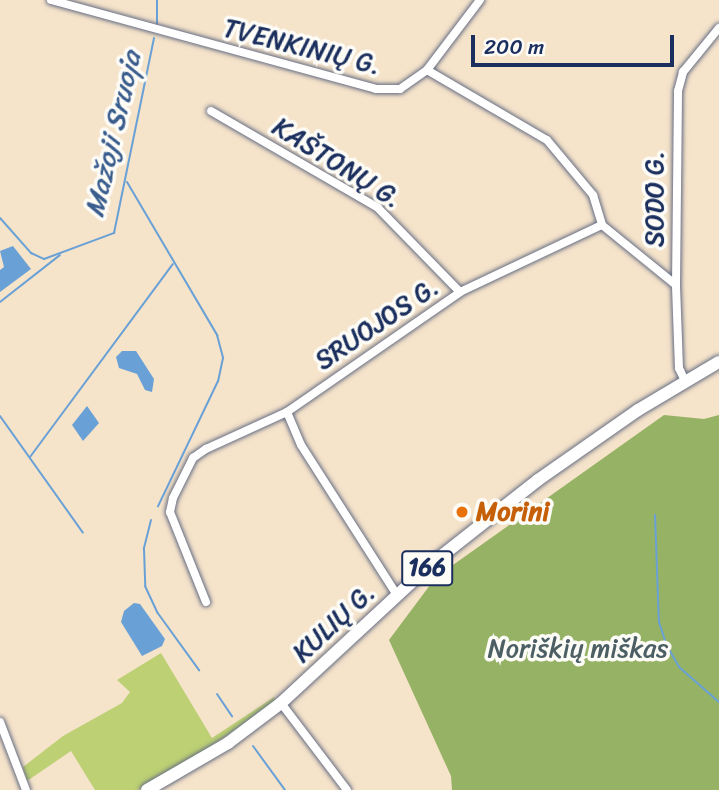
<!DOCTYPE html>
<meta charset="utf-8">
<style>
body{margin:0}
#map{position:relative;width:719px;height:790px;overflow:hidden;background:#f5e3ca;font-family:Sriracha,sans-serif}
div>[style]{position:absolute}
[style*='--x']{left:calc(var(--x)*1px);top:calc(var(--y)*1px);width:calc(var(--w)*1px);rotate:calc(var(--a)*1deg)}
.green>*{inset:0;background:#bdd073}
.forest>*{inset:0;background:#96b265}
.water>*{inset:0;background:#69a1d7}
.stream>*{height:2px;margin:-1px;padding:0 1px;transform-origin:1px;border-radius:1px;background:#69a1d7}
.roads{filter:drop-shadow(0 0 2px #676e84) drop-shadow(0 0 2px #676e84)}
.street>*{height:8px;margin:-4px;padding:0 4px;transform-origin:4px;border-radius:4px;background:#fff}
.primary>*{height:12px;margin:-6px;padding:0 6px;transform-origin:6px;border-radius:6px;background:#fff}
.dots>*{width:19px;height:19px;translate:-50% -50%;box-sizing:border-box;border:4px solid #fdfcf7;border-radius:50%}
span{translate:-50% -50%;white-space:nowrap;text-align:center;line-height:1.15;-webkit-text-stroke:7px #fdfcf7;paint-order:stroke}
.shield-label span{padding:2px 5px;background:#fdfcf7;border:2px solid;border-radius:5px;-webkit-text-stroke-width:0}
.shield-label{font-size:24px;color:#1b2f5e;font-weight:700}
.street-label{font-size:26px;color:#1b2f5e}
.food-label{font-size:26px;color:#c56008;font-weight:700}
.left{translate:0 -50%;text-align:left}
.park-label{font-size:26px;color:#4c5f64}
.water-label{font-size:28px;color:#3a5d8e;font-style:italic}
.scale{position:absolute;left:471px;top:35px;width:203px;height:32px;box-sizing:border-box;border:4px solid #1b2f5e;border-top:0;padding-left:9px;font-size:21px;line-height:24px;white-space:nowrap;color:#1b2f5e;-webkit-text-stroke:5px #fdfcf7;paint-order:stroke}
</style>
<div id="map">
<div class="green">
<div style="clip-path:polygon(161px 653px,212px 738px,274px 697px,275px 701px,185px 765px,138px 790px,95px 790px,71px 751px,27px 781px,23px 767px,63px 736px,122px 703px,130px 692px,117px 680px)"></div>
</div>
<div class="forest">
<div style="clip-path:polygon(664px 415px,704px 419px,719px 415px,719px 790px,452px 790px,451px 776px,389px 640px,436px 577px)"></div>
</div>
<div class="water">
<div style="clip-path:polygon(13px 246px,31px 269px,0 292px,0 270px,4px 267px,0 251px)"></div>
<div style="clip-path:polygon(122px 351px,136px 351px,154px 379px,152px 392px,145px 390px,137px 374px,119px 368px,116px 357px)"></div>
<div style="clip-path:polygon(87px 406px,99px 423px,83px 441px,72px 425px)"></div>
<div style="clip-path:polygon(134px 603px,140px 604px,165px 639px,162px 646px,142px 656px,121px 622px,124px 611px)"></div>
</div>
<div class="stream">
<div style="--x:157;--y:24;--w:24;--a:-90"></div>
<div style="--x:127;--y:182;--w:178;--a:59.5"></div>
<div style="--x:217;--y:335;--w:24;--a:75"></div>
<div style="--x:223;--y:358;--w:24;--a:102"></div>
<div style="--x:218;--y:381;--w:139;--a:115.6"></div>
<div style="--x:0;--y:218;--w:47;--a:48.5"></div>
<div style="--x:31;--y:253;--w:14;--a:25"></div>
<div style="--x:44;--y:259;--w:75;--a:-20.4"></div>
<div style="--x:114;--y:233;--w:199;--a:-78.4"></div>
<div style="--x:0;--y:302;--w:76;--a:-38.1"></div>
<div style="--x:0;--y:416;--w:143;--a:54.6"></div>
<div style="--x:30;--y:457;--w:240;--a:-53.5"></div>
<div style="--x:655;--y:515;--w:107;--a:87.9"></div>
<div style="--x:659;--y:622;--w:25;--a:72"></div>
<div style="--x:667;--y:646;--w:24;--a:60"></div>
<div style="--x:679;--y:667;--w:53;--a:41.2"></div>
<div style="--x:151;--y:520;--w:30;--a:104"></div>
<div style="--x:144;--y:549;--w:37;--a:88"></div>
<div style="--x:145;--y:586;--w:29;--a:65"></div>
<div style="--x:157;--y:612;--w:72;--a:54.1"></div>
<div style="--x:217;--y:694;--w:27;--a:56"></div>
<div style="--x:253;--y:746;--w:54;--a:54"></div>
</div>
<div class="roads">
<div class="street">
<div style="--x:51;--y:0;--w:337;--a:15.3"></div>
<div style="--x:376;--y:89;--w:24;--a:0"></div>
<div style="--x:400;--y:89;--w:33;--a:-35"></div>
<div style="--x:427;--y:70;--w:139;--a:30.3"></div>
<div style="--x:547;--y:140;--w:72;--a:50.1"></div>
<div style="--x:593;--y:195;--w:31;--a:73"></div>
<div style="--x:427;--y:70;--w:88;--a:-52.9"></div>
<div style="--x:211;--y:111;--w:193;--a:30.1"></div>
<div style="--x:378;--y:208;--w:117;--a:45.7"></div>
<div style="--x:685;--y:381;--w:14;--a:-115"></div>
<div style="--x:679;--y:368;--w:83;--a:-92.1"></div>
<div style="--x:676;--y:285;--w:194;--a:-89.4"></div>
<div style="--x:678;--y:91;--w:20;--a:-75"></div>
<div style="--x:683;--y:72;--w:57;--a:-50.7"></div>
<div style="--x:397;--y:595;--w:178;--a:-122.6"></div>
<div style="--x:301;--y:445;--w:36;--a:-113"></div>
<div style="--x:287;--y:412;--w:211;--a:-34.7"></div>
<div style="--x:460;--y:292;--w:157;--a:-25.3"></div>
<div style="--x:602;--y:225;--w:95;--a:39"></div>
<div style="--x:206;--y:602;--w:97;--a:-111.8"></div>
<div style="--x:170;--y:512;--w:14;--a:-78"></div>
<div style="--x:173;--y:498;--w:45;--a:-63.4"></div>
<div style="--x:193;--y:458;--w:16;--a:-35"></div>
<div style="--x:206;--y:449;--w:89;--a:-24.6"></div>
<div style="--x:281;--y:703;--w:109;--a:52.8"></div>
<div style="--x:0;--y:722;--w:73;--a:69.1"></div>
</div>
<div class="primary">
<div style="--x:147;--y:790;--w:94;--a:-30.1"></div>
<div style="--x:228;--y:743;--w:66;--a:-37"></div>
<div style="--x:281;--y:703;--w:203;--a:-42.8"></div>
<div style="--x:430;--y:565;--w:137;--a:-38.2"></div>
<div style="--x:538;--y:480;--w:122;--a:-35"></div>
<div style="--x:638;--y:410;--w:94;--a:-30.7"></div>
</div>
</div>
<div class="dots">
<div style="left:462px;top:512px;background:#e8710a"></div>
</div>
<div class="shield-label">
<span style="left:427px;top:568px">166</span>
</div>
<div class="street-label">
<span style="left:302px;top:47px;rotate:14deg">TVENKINIŲ G.</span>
<span style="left:337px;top:163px;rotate:32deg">KAŠTONŲ G.</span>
<span style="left:655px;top:199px;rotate:-90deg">SODO G.</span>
<span style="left:377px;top:324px;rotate:-34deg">SRUOJOS G.</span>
<span style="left:334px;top:623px;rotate:-43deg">KULIŲ G.</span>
</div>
<div class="food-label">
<span class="left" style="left:476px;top:512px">Morini</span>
</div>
<div class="park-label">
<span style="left:578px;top:649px">Noriškių miškas</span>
</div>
<div class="water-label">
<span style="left:113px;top:134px;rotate:-77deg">Mažoji Sruoja</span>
</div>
<div class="scale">200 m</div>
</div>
